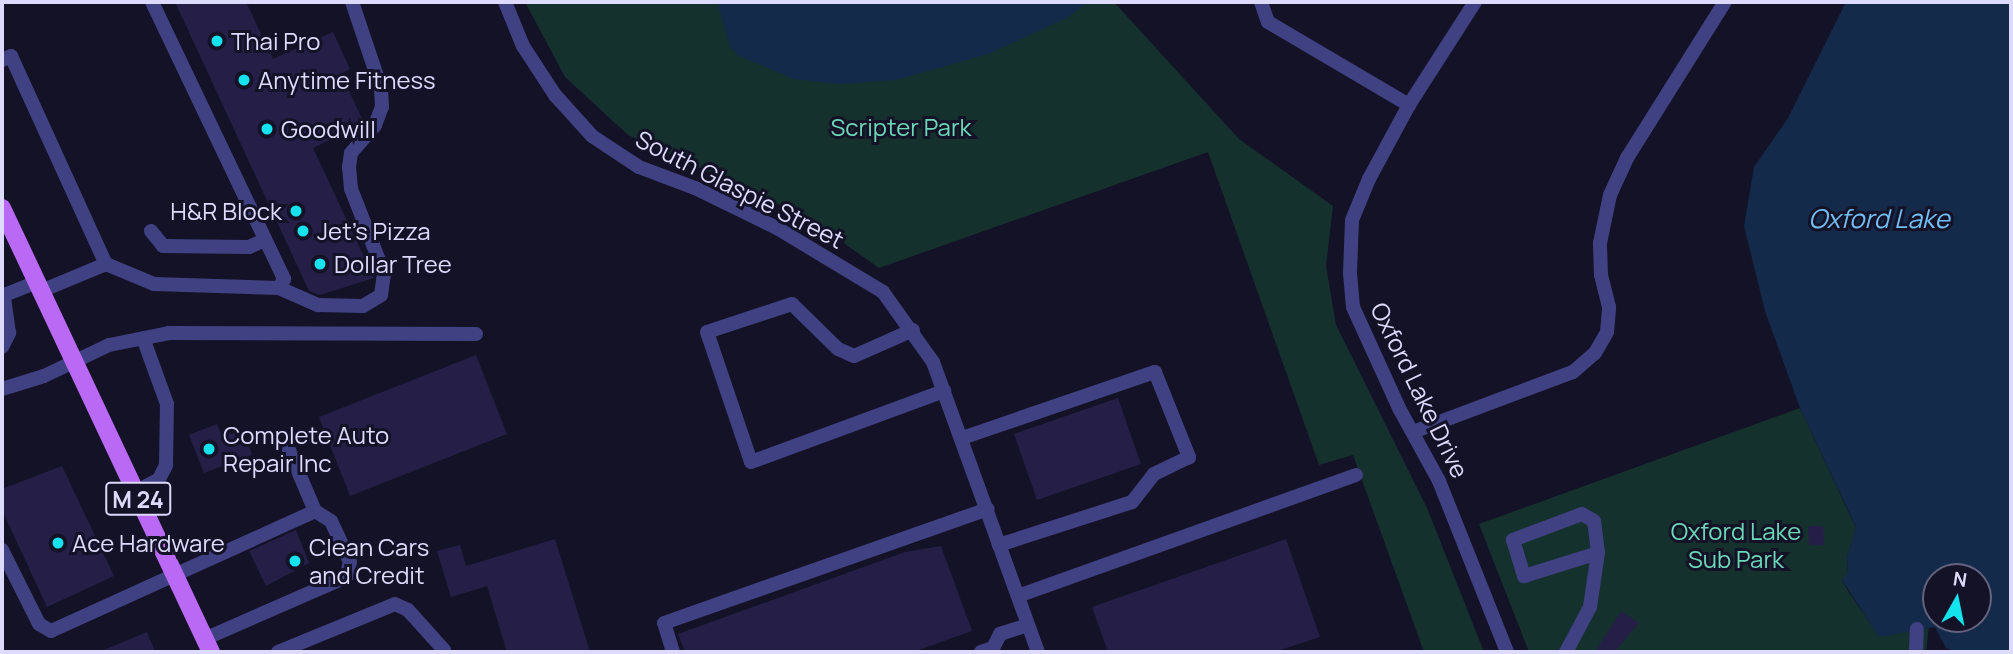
<!DOCTYPE html>
<style>
body{margin:0}
#map{position:relative;width:2013px;height:654px;overflow:hidden;background:#141227;font-family:Manrope,sans-serif}
div>[style]{position:absolute}
[style*='--x']{left:calc(var(--x)*1px);top:calc(var(--y)*1px);width:calc(var(--w)*1px);rotate:calc(var(--a)*1deg)}
.green>*{inset:0;background:#15312e}
.water>*{inset:0;background:#132a4a}
.building>*{inset:0;background:#251f47}
.minor>*{height:14px;margin:-7px;padding:0 7px;transform-origin:7px;border-radius:7px;background:#404182}
.major>*{height:18px;margin:-9px;padding:0 9px;transform-origin:9px;border-radius:9px;background:#ba69f4}
.dots>*{width:19px;height:19px;translate:-50% -50%;box-sizing:border-box;border:4px solid #141227;border-radius:50%}
span{translate:-50% -50%;white-space:nowrap;text-align:center;line-height:1.15;-webkit-text-stroke:6px #141227;paint-order:stroke}
.shield-label span{padding:2px 5px;background:#141227;border:2px solid;border-radius:5px;-webkit-text-stroke-width:0}
.shield-label{font-size:23px;color:#dddafc;font-weight:700}
.poi-label{font-size:24px;color:#dddafc}
.left{translate:0 -50%;text-align:left}
.right{translate:-100% -50%;text-align:right}
.park-label{font-size:24px;color:#6bd8b7}
.street-label{font-size:24px;color:#dddafc}
.water-label{font-size:26px;color:#70bef5;font-style:italic}
.frame{position:absolute;inset:0;border:4px solid #dddafc;pointer-events:none}
.north{position:absolute;left:1922px;top:563px;width:70px;height:70px;box-sizing:border-box;background:#141227;border:2px solid #64627c;border-radius:50%;rotate:9deg;font-size:19px;font-weight:700;line-height:28px;text-align:center;color:#dddafc}
.north::after{content:'';display:block;margin:auto;width:24px;height:32px;background:#14e3ee;clip-path:polygon(50% 0,100% 100%,50% 72%,0 100%)}
</style>
<div id="map">
<div class="green">
<div style="clip-path:polygon(525px 2px,1114px 2px,1239px 139px,1333px 206px,1326px 266px,1336px 325px,1427px 508px,1484px 652px,1424px 652px,1353px 455px,1319px 465px,1208px 152px,879px 268px,810px 219px,628px 135px,565px 77px)"></div>
<div style="clip-path:polygon(1800px 408px,1856px 528px,1847px 557px,1848px 574px,1842px 580px,1848px 591px,1879px 636px,1929px 626px,1926px 652px,1529px 652px,1479px 524px)"></div>
</div>
<div class="water">
<div style="clip-path:polygon(717px 2px,1087px 2px,1069px 17px,988px 54px,896px 80px,840px 84px,794px 79px,739px 56px,730px 46px)"></div>
<div style="clip-path:polygon(evenodd,1846px 2px,2011px 2px,2011px 651px,2008px 652px,1956px 652px,1946px 648px,1935px 627px,1879px 637px,1842px 580px,1848px 573px,1847px 557px,1856px 527px,1800px 408px,1765px 311px,1744px 226px,1754px 167px,1788px 118px,1846px 2px,1936px 577px,1978px 577px,1978px 619px,1936px 619px,1936px 577px)"></div>
</div>
<div class="building">
<div style="clip-path:polygon(175px 2px,246px 2px,273px 59px,333px 32px,350px 69px,341px 74px,364px 123px,313px 148px,374px 278px,320px 295px,309px 291px)"></div>
<div style="clip-path:polygon(476px 355px,507px 434px,350px 496px,319px 417px)"></div>
<div style="clip-path:polygon(1118px 398px,1141px 464px,1037px 500px,1014px 434px)"></div>
<div style="clip-path:polygon(217px 424px,222px 437px,243px 430px,252px 455px,204px 473px,189px 435px)"></div>
<div style="clip-path:polygon(62px 466px,114px 576px,47px 607px,2px 510px,2px 489px)"></div>
<div style="clip-path:polygon(1808px 526px,1823px 526px,1824px 545px,1809px 545px)"></div>
<div style="clip-path:polygon(296px 530px,309px 563px,266px 586px,249px 551px)"></div>
<div style="clip-path:polygon(555px 539px,590px 652px,507px 652px,487px 586px,451px 597px,437px 551px,460px 545px,466px 566px)"></div>
<div style="clip-path:polygon(1286px 539px,1320px 637px,1274px 652px,1108px 652px,1092px 607px)"></div>
<div style="clip-path:polygon(941px 546px,972px 631px,913px 652px,685px 652px,678px 634px,905px 552px)"></div>
<div style="clip-path:polygon(1621px 611px,1639px 623px,1614px 652px,1595px 652px)"></div>
<div style="clip-path:polygon(147px 632px,155px 652px,99px 652px)"></div>
</div>
<div class="minor">
<div style="--x:152;--y:2;--w:307;--a:64.5"></div>
<div style="--x:284;--y:279;--w:10;--a:119"></div>
<div style="--x:505;--y:2;--w:48;--a:67.8"></div>
<div style="--x:523;--y:46;--w:59;--a:56.9"></div>
<div style="--x:555;--y:95;--w:55;--a:47.9"></div>
<div style="--x:592;--y:136;--w:56;--a:33.4"></div>
<div style="--x:639;--y:167;--w:60;--a:20.6"></div>
<div style="--x:695;--y:188;--w:91;--a:26"></div>
<div style="--x:777;--y:228;--w:124;--a:31.1"></div>
<div style="--x:883;--y:292;--w:86;--a:54.5"></div>
<div style="--x:933;--y:362;--w:308;--a:70.1"></div>
<div style="--x:1261;--y:2;--w:21;--a:71"></div>
<div style="--x:1268;--y:22;--w:164;--a:30.5"></div>
<div style="--x:1475;--y:2;--w:122;--a:122.7"></div>
<div style="--x:1409;--y:105;--w:84;--a:118.4"></div>
<div style="--x:1369;--y:179;--w:44;--a:112.5"></div>
<div style="--x:1352;--y:220;--w:53;--a:92.2"></div>
<div style="--x:1350;--y:273;--w:34;--a:85"></div>
<div style="--x:1353;--y:307;--w:113;--a:65.5"></div>
<div style="--x:1400;--y:410;--w:81;--a:61.2"></div>
<div style="--x:1439;--y:481;--w:184;--a:68.3"></div>
<div style="--x:2;--y:60;--w:10;--a:-24"></div>
<div style="--x:11;--y:56;--w:229;--a:65.5"></div>
<div style="--x:106;--y:264;--w:70;--a:157.4"></div>
<div style="--x:151;--y:231;--w:19;--a:51"></div>
<div style="--x:163;--y:246;--w:86;--a:0.7"></div>
<div style="--x:249;--y:247;--w:17;--a:-24"></div>
<div style="--x:106;--y:264;--w:52;--a:22.6"></div>
<div style="--x:154;--y:284;--w:125;--a:1.8"></div>
<div style="--x:279;--y:288;--w:43;--a:23.6"></div>
<div style="--x:318;--y:305;--w:45;--a:1.3"></div>
<div style="--x:363;--y:306;--w:21;--a:-31"></div>
<div style="--x:381;--y:295;--w:22;--a:-82"></div>
<div style="--x:384;--y:273;--w:90;--a:-111.4"></div>
<div style="--x:351;--y:189;--w:22;--a:-95"></div>
<div style="--x:349;--y:167;--w:14;--a:-82"></div>
<div style="--x:351;--y:153;--w:37;--a:-49"></div>
<div style="--x:375;--y:125;--w:19;--a:-69"></div>
<div style="--x:382;--y:107;--w:19;--a:-93"></div>
<div style="--x:381;--y:88;--w:91;--a:-108.6"></div>
<div style="--x:2;--y:296;--w:37;--a:-22"></div>
<div style="--x:913;--y:330;--w:64;--a:156.2"></div>
<div style="--x:854;--y:356;--w:17;--a:-156"></div>
<div style="--x:838;--y:349;--w:64;--a:-135.6"></div>
<div style="--x:792;--y:304;--w:89;--a:161.8"></div>
<div style="--x:707;--y:332;--w:137;--a:71.3"></div>
<div style="--x:751;--y:462;--w:206;--a:-20.2"></div>
<div style="--x:2;--y:347;--w:16;--a:-63"></div>
<div style="--x:9;--y:333;--w:37;--a:-98"></div>
<div style="--x:2;--y:389;--w:44;--a:-17.2"></div>
<div style="--x:44;--y:376;--w:72;--a:-25.5"></div>
<div style="--x:109;--y:345;--w:61;--a:-11.3"></div>
<div style="--x:169;--y:333;--w:307;--a:0.2"></div>
<div style="--x:1413;--y:432;--w:171;--a:-20.6"></div>
<div style="--x:1573;--y:372;--w:29;--a:-41"></div>
<div style="--x:1595;--y:353;--w:24;--a:-60"></div>
<div style="--x:1607;--y:332;--w:25;--a:-85"></div>
<div style="--x:1609;--y:307;--w:33;--a:-104"></div>
<div style="--x:1601;--y:275;--w:32;--a:-92"></div>
<div style="--x:1600;--y:243;--w:49;--a:-78.2"></div>
<div style="--x:1610;--y:195;--w:41;--a:-65.3"></div>
<div style="--x:1627;--y:158;--w:184;--a:-57.9"></div>
<div style="--x:962;--y:438;--w:204;--a:-18.9"></div>
<div style="--x:1155;--y:372;--w:92;--a:68.2"></div>
<div style="--x:1189;--y:457;--w:39;--a:154"></div>
<div style="--x:1154;--y:474;--w:36;--a:128"></div>
<div style="--x:1132;--y:502;--w:140;--a:162.1"></div>
<div style="--x:289;--y:450;--w:66;--a:66.9"></div>
<div style="--x:135;--y:492;--w:27;--a:-28"></div>
<div style="--x:159;--y:479;--w:16;--a:-63"></div>
<div style="--x:166;--y:465;--w:61;--a:-89.1"></div>
<div style="--x:167;--y:404;--w:70;--a:-110"></div>
<div style="--x:2;--y:550;--w:83;--a:63.4"></div>
<div style="--x:39;--y:624;--w:14;--a:30"></div>
<div style="--x:51;--y:631;--w:290;--a:-24.4"></div>
<div style="--x:315;--y:511;--w:19;--a:32"></div>
<div style="--x:331;--y:521;--w:45;--a:65.1"></div>
<div style="--x:350;--y:562;--w:16;--a:105"></div>
<div style="--x:346;--y:577;--w:155;--a:156.4"></div>
<div style="--x:1018;--y:596;--w:359;--a:-19.7"></div>
<div style="--x:278;--y:652;--w:126;--a:-22.3"></div>
<div style="--x:395;--y:604;--w:14;--a:25"></div>
<div style="--x:408;--y:610;--w:54;--a:48"></div>
<div style="--x:673;--y:652;--w:30;--a:-107"></div>
<div style="--x:664;--y:623;--w:343;--a:-19.4"></div>
<div style="--x:981;--y:652;--w:13;--a:-18"></div>
<div style="--x:993;--y:648;--w:16;--a:-63"></div>
<div style="--x:1000;--y:634;--w:29;--a:-18"></div>
<div style="--x:1566;--y:652;--w:51;--a:-61.9"></div>
<div style="--x:1590;--y:607;--w:55;--a:-81.6"></div>
<div style="--x:1598;--y:553;--w:32;--a:-97"></div>
<div style="--x:1594;--y:521;--w:14;--a:-150"></div>
<div style="--x:1582;--y:514;--w:74;--a:159.4"></div>
<div style="--x:1513;--y:540;--w:38;--a:73"></div>
<div style="--x:1524;--y:576;--w:77;--a:-17.3"></div>
<div style="--x:1916;--y:652;--w:23;--a:-88"></div>
</div>
<div class="major">
<div style="--x:2;--y:208;--w:491;--a:64.8"></div>
</div>
<div class="dots">
<div style="left:217px;top:41px;background:#14e3ee"></div>
<div style="left:244px;top:80px;background:#14e3ee"></div>
<div style="left:267px;top:129px;background:#14e3ee"></div>
<div style="left:296px;top:211px;background:#14e3ee"></div>
<div style="left:303px;top:231px;background:#14e3ee"></div>
<div style="left:320px;top:264px;background:#14e3ee"></div>
<div style="left:209px;top:449px;background:#14e3ee"></div>
<div style="left:58px;top:543px;background:#14e3ee"></div>
<div style="left:295px;top:561px;background:#14e3ee"></div>
</div>
<div class="shield-label">
<span style="left:138px;top:499px">M 24</span>
</div>
<div class="poi-label">
<span class="left" style="left:231px;top:41px">Thai Pro</span>
<span class="left" style="left:258px;top:80px">Anytime Fitness</span>
<span class="left" style="left:281px;top:129px">Goodwill</span>
<span class="right" style="left:282px;top:211px">H&amp;R Block</span>
<span class="left" style="left:317px;top:231px">Jet's Pizza</span>
<span class="left" style="left:334px;top:264px">Dollar Tree</span>
<span class="left" style="left:223px;top:449px">Complete Auto<br>Repair Inc</span>
<span class="left" style="left:72px;top:543px">Ace Hardware</span>
<span class="left" style="left:309px;top:561px">Clean Cars<br>and Credit</span>
</div>
<div class="park-label">
<span style="left:901px;top:127px">Scripter Park</span>
<span style="left:1736px;top:545px">Oxford Lake<br>Sub Park</span>
</div>
<div class="street-label">
<span style="left:740px;top:189px;rotate:27deg">South Glaspie Street</span>
<span style="left:1420px;top:390px;rotate:64deg">Oxford Lake Drive</span>
</div>
<div class="water-label">
<span style="left:1879px;top:219px">Oxford Lake</span>
</div>
<div class="frame"></div>
<div class="north">N</div>
</div>
